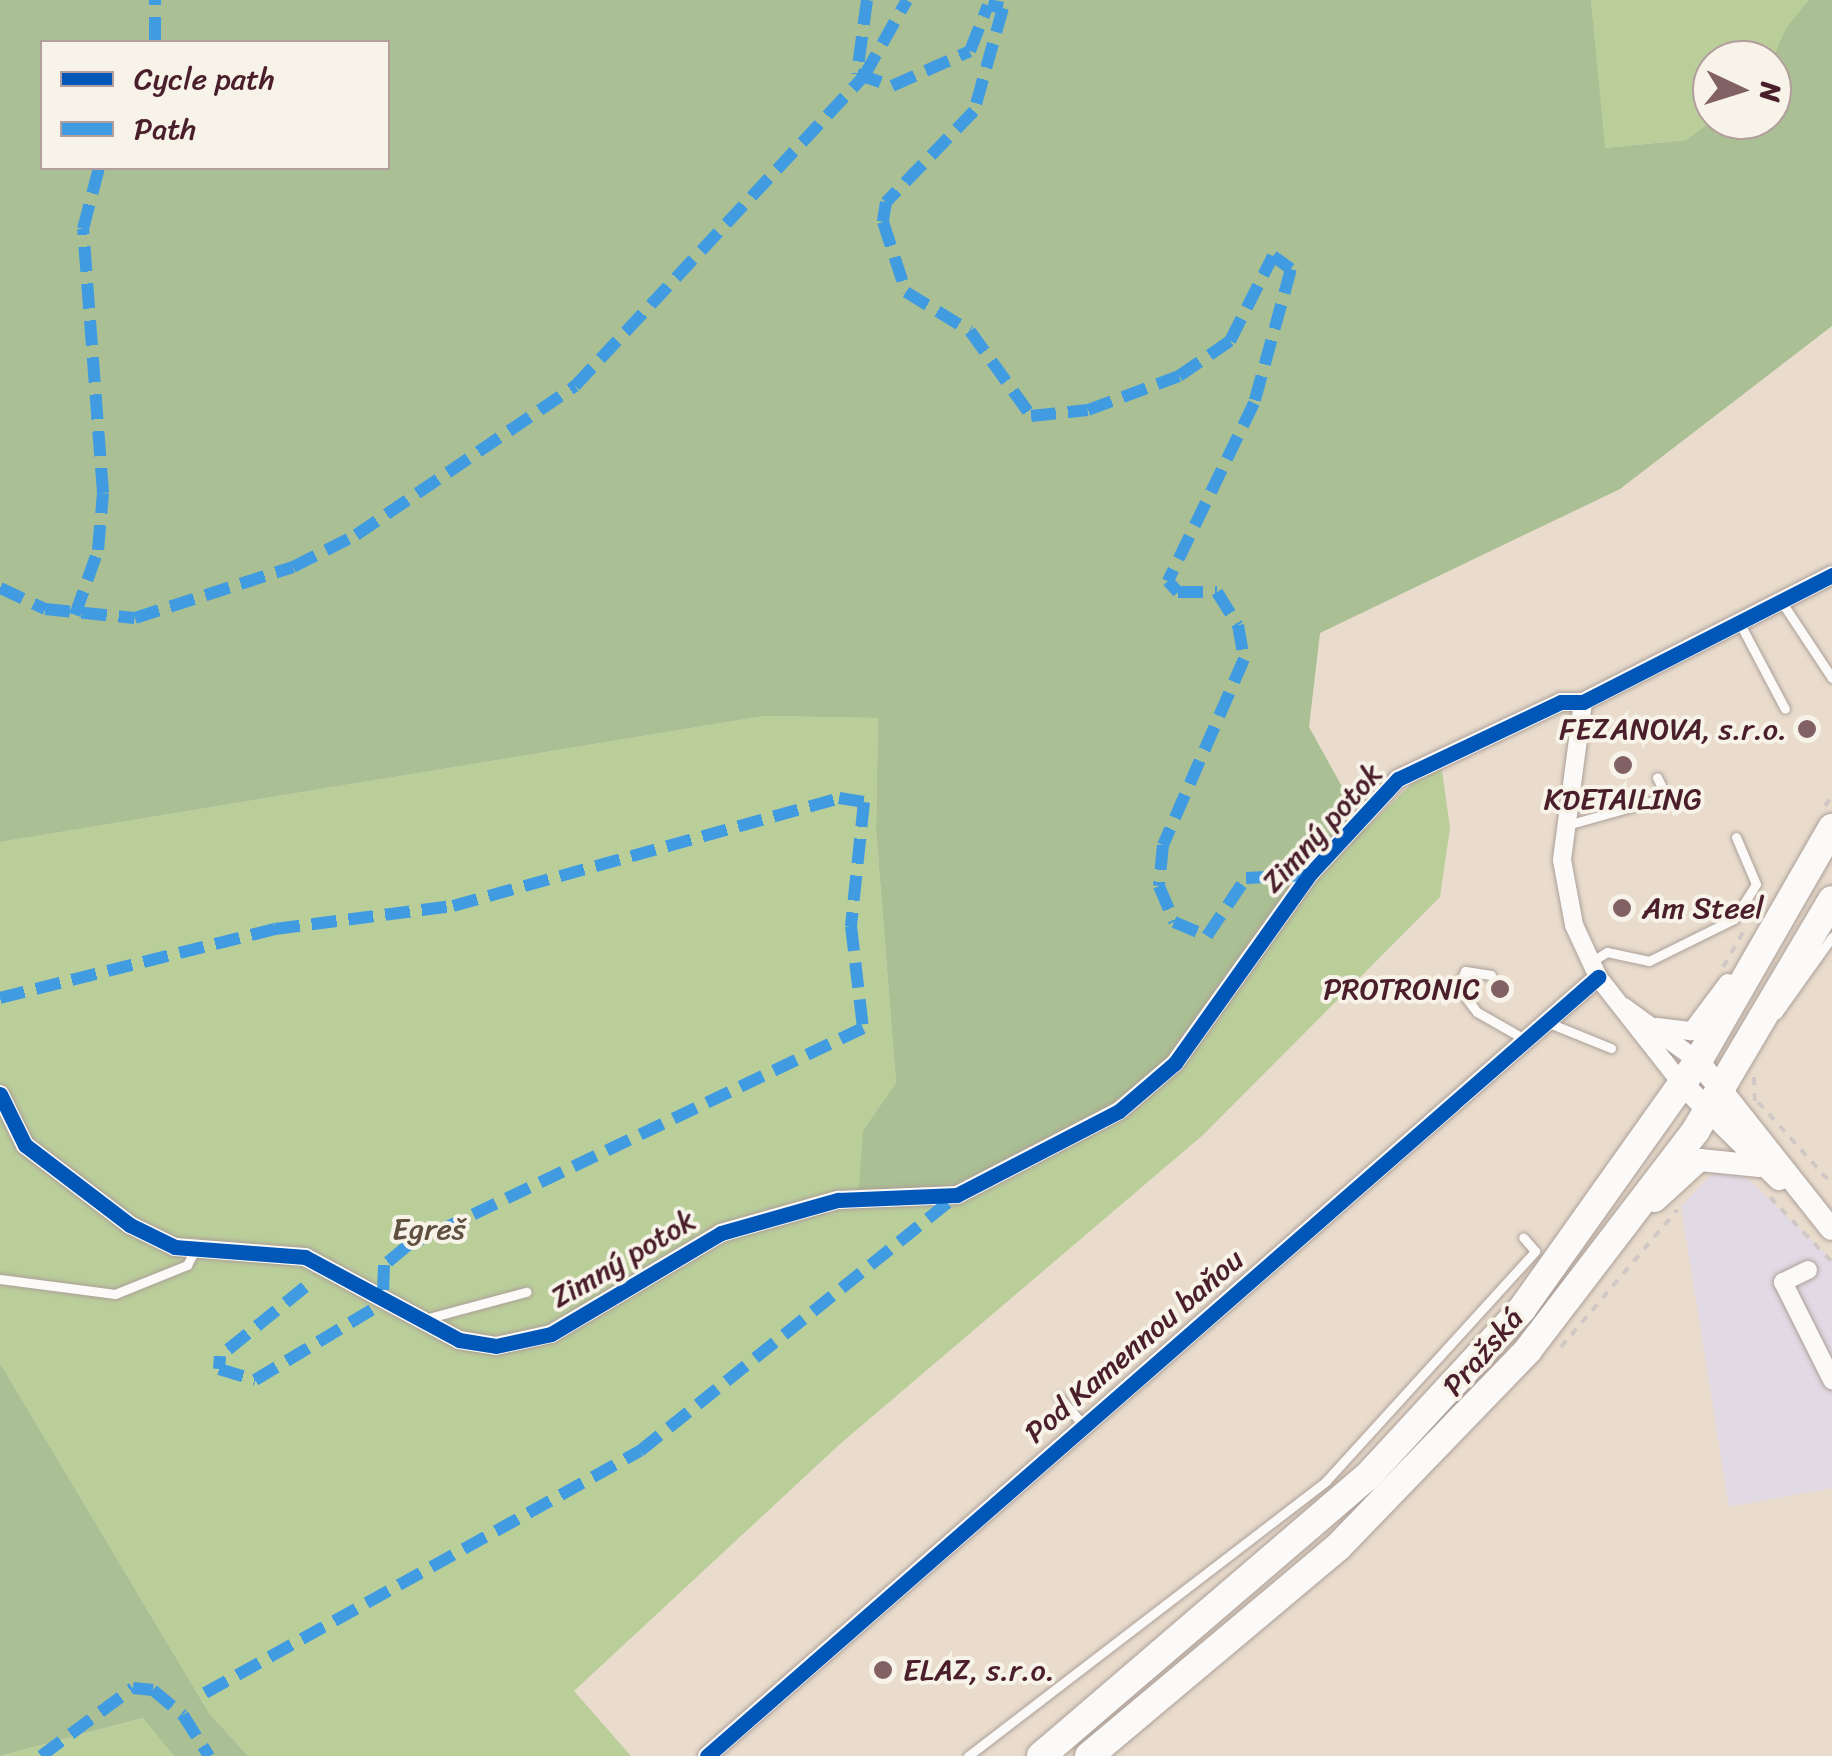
<!DOCTYPE html>
<meta charset="utf-8">
<style>
body{margin:0}
#map{position:relative;width:1832px;height:1756px;overflow:hidden;background:#e9dccd;font-family:Sriracha,sans-serif}
div>[style]{position:absolute}
[style*='--x']{left:calc(var(--x)*1px);top:calc(var(--y)*1px);width:calc(var(--w)*1px);rotate:calc(var(--a)*1deg)}
.built>*{inset:0;background:#e1d9e4}
.green>*{inset:0;background:#bace9a}
.forest>*{inset:0;background:#aabf93}
.path>*{height:4px;margin-top:-2px;transform-origin:0;background:repeating-linear-gradient(90deg,#cfc8c5 0 8px,transparent 0 16px)}
.roads{filter:drop-shadow(0 0 2px #ac9f98) drop-shadow(0 0 2px #ac9f98)}
.service>*{height:9px;margin:-4.5px;padding:0 4.5px;transform-origin:4.5px;border-radius:4.5px;background:#fcfaf8}
.minor>*{height:18px;margin:-9px;padding:0 9px;transform-origin:9px;border-radius:9px;background:#fcfaf8}
.tertiary>*{height:22px;margin:-11px;padding:0 11px;transform-origin:11px;border-radius:11px;background:#fcfaf8}
.primary>*{height:28px;margin:-14px;padding:0 14px;transform-origin:14px;border-radius:14px;background:#fcfaf8}
.quiet>*{height:12px;margin-top:-6px;transform-origin:0;background:repeating-linear-gradient(90deg,#409be1 0 25px,transparent 0 37px)}
.cycleway>*{height:15px;margin:-7.5px;padding:0 7.5px;transform-origin:7.5px;border-radius:7.5px;background:#0057b8}
.dots>*{width:28px;height:28px;translate:-50% -50%;box-sizing:border-box;border:5px solid #f7f3e8;border-radius:50%}
span{translate:-50% -50%;white-space:nowrap;text-align:center;line-height:1.15;-webkit-text-stroke:8px #f7f3e8;paint-order:stroke}
.poi-label{font-size:30px;color:#4a1f2b}
.right{translate:-100% -50%;text-align:right}
.left{translate:0 -50%;text-align:left}
.street-label{font-size:30px;color:#4a1f2b}
.park-label{font-size:30px;color:#605040}
.legend{position:absolute;left:40px;top:40px;width:350px;height:130px;box-sizing:border-box;background:#f7f3e8;border:2px solid #b29e9c;margin:0;padding:12px 18px;list-style:none;font-size:30px;color:#4a1f2b}
.legend li{display:flex;align-items:center;gap:20px;height:50px}
.legend b{width:50px;border:2px solid #b29e9c}
.north{position:absolute;left:1692px;top:40px;width:100px;height:100px;box-sizing:border-box;background:#f7f3e8;border:2px solid #b29e9c;border-radius:50%;rotate:94deg;font-size:28px;font-weight:700;line-height:40px;text-align:center;color:#4a1f2b}
.north::after{content:'';display:block;margin:auto;width:35px;height:45px;background:#826164;clip-path:polygon(50% 0,100% 100%,50% 72%,0 100%)}
</style>
<div id="map">
<div class="built">
<div style="clip-path:polygon(1715px 1171px,1744px 1175px,1832px 1260px,1832px 1488px,1729px 1507px,1681px 1206px)"></div>
</div>
<div class="green">
<div style="clip-path:polygon(1591px 0,1809px 0,1772px 60px,1712px 60px,1713px 120px,1686px 140px,1604px 148px)"></div>
<div style="clip-path:polygon(764px 716px,878px 718px,876px 829px,896px 1083px,863px 1130px,1256px 935px,1440px 756px,1450px 828px,1440px 897px,1203px 1135px,840px 1444px,574px 1691px,631px 1756px,248px 1756px,209px 1713px,0 1363px,0 842px)"></div>
<div style="clip-path:polygon(144px 1718px,174px 1756px,0 1756px)"></div>
</div>
<div class="forest">
<div style="clip-path:polygon(evenodd,0 0,1591px 0,1605px 148px,1686px 140px,1713px 120px,1772px 120px,1772px 60px,1786px 28px,1809px 0,1832px 0,1832px 326px,1620px 489px,1320px 633px,1309px 727px,1366px 830px,1256px 935px,1188px 1039px,1102px 1128px,950px 1194px,858px 1202px,863px 1130px,896px 1083px,876px 829px,878px 718px,764px 716px,0 842px,0 0,42px 42px,388px 42px,388px 168px,42px 168px,42px 42px)"></div>
<div style="clip-path:polygon(0 1363px,209px 1713px,248px 1756px,174px 1756px,143px 1718px,0 1756px)"></div>
</div>
<div class="path">
<div style="--x:1825;--y:806;--w:12;--a:-55"></div>
<div style="--x:1723;--y:967;--w:46;--a:-60.1"></div>
<div style="--x:1754;--y:1077;--w:25;--a:88"></div>
<div style="--x:1758;--y:1102;--w:110;--a:47.9"></div>
<div style="--x:1770;--y:1197;--w:90;--a:46.4"></div>
<div style="--x:1561;--y:1347;--w:180;--a:-49.7"></div>
</div>
<div class="roads">
<div class="service">
<div style="--x:1781;--y:601;--w:92;--a:56.5"></div>
<div style="--x:1739;--y:622;--w:98;--a:62.1"></div>
<div style="--x:1567;--y:825;--w:104;--a:-15.6"></div>
<div style="--x:1667;--y:797;--w:22;--a:-117"></div>
<div style="--x:1591;--y:962;--w:19;--a:-32"></div>
<div style="--x:1607;--y:952;--w:43;--a:12.1"></div>
<div style="--x:1649;--y:961;--w:95;--a:-26.3"></div>
<div style="--x:1734;--y:919;--w:41;--a:-57.8"></div>
<div style="--x:1756;--y:884;--w:51;--a:-113.1"></div>
<div style="--x:1491;--y:975;--w:26;--a:-171"></div>
<div style="--x:1465;--y:971;--w:17;--a:114"></div>
<div style="--x:1458;--y:987;--w:31;--a:53"></div>
<div style="--x:1477;--y:1012;--w:56;--a:29.7"></div>
<div style="--x:1777;--y:1014;--w:95;--a:-54.5"></div>
<div style="--x:1549;--y:1023;--w:67;--a:22"></div>
<div style="--x:0;--y:1279;--w:116;--a:7.4"></div>
<div style="--x:115;--y:1294;--w:78;--a:-21.9"></div>
<div style="--x:187;--y:1265;--w:17;--a:-62"></div>
<div style="--x:425;--y:1319;--w:105;--a:-15"></div>
<div style="--x:1059;--y:1397;--w:38;--a:49"></div>
<div style="--x:968;--y:1756;--w:451;--a:-37.5"></div>
<div style="--x:1326;--y:1481;--w:311;--a:-47.7"></div>
<div style="--x:1535;--y:1251;--w:18;--a:-131"></div>
</div>
<div class="minor">
<div style="--x:1583;--y:702;--w:159;--a:97.6"></div>
<div style="--x:1562;--y:860;--w:66;--a:79.5"></div>
<div style="--x:1574;--y:925;--w:57;--a:65.2"></div>
<div style="--x:1598;--y:977;--w:136;--a:51.9"></div>
<div style="--x:1624;--y:1007;--w:92;--a:36.1"></div>
<div style="--x:1657;--y:1027;--w:35;--a:7"></div>
<div style="--x:1692;--y:1031;--w:60;--a:-53.1"></div>
<div style="--x:0;--y:1094;--w:57;--a:63.9"></div>
<div style="--x:25;--y:1145;--w:132;--a:37.3"></div>
<div style="--x:130;--y:1225;--w:50;--a:26.1"></div>
<div style="--x:175;--y:1247;--w:130;--a:4.4"></div>
<div style="--x:305;--y:1257;--w:175;--a:28.3"></div>
<div style="--x:459;--y:1340;--w:37;--a:9"></div>
<div style="--x:496;--y:1346;--w:56;--a:-12.3"></div>
<div style="--x:551;--y:1334;--w:198;--a:-30.7"></div>
<div style="--x:721;--y:1233;--w:122;--a:-15.8"></div>
<div style="--x:838;--y:1200;--w:119;--a:-2.4"></div>
<div style="--x:957;--y:1195;--w:182;--a:-27.4"></div>
<div style="--x:1119;--y:1111;--w:74;--a:-40.6"></div>
<div style="--x:1175;--y:1063;--w:231;--a:-54.5"></div>
<div style="--x:1309;--y:875;--w:131;--a:-47.2"></div>
<div style="--x:1398;--y:779;--w:180;--a:-25.3"></div>
<div style="--x:1561;--y:702;--w:22;--a:0"></div>
<div style="--x:1583;--y:702;--w:280;--a:-27"></div>
<div style="--x:1808;--y:1270;--w:28;--a:154"></div>
<div style="--x:1783;--y:1282;--w:110;--a:63.4"></div>
<div style="--x:707;--y:1756;--w:1184;--a:-41.16"></div>
</div>
<div class="tertiary">
<div style="--x:1698;--y:1061;--w:214;--a:51.6"></div>
<div style="--x:1682;--y:1084;--w:136;--a:44.4"></div>
<div style="--x:1655;--y:1201;--w:61;--a:-42.3"></div>
<div style="--x:1700;--y:1160;--w:60;--a:5.7"></div>
</div>
<div class="primary">
<div style="--x:1041;--y:1756;--w:429;--a:-40.6"></div>
<div style="--x:1367;--y:1477;--w:229;--a:-47.3"></div>
<div style="--x:1522;--y:1309;--w:304;--a:-54.6"></div>
<div style="--x:1698;--y:1061;--w:269;--a:-60.1"></div>
<div style="--x:1089;--y:1756;--w:325;--a:-40"></div>
<div style="--x:1338;--y:1547;--w:274;--a:-46"></div>
<div style="--x:1528;--y:1350;--w:277;--a:-52.6"></div>
<div style="--x:1696;--y:1130;--w:267;--a:-59.4"></div>
</div>
</div>
<div class="quiet">
<div style="--x:867;--y:0;--w:75;--a:97.7"></div>
<div style="--x:857;--y:74;--w:37;--a:19"></div>
<div style="--x:892;--y:86;--w:85;--a:-24.2"></div>
<div style="--x:970;--y:51;--w:49;--a:-68.6"></div>
<div style="--x:988;--y:5;--w:15;--a:11"></div>
<div style="--x:1003;--y:8;--w:107;--a:105.7"></div>
<div style="--x:974;--y:111;--w:127;--a:134"></div>
<div style="--x:886;--y:202;--w:20;--a:99"></div>
<div style="--x:883;--y:222;--w:74;--a:71.8"></div>
<div style="--x:906;--y:292;--w:75;--a:31.4"></div>
<div style="--x:970;--y:331;--w:105;--a:54.3"></div>
<div style="--x:1031;--y:416;--w:57;--a:-6"></div>
<div style="--x:1088;--y:410;--w:97;--a:-20.5"></div>
<div style="--x:1179;--y:376;--w:62;--a:-34.5"></div>
<div style="--x:1230;--y:341;--w:95;--a:-63.2"></div>
<div style="--x:1273;--y:256;--w:22;--a:36"></div>
<div style="--x:1291;--y:269;--w:139;--a:105.4"></div>
<div style="--x:1254;--y:403;--w:198;--a:115.8"></div>
<div style="--x:1168;--y:581;--w:15;--a:48"></div>
<div style="--x:1178;--y:592;--w:39;--a:0"></div>
<div style="--x:1217;--y:592;--w:39;--a:58"></div>
<div style="--x:1238;--y:625;--w:35;--a:80"></div>
<div style="--x:1244;--y:659;--w:203;--a:113.5"></div>
<div style="--x:1163;--y:845;--w:41;--a:95.6"></div>
<div style="--x:1159;--y:886;--w:39;--a:67"></div>
<div style="--x:1174;--y:922;--w:36;--a:23"></div>
<div style="--x:1207;--y:936;--w:70;--a:-56.1"></div>
<div style="--x:1246;--y:878;--w:63;--a:-2.7"></div>
<div style="--x:155;--y:42;--w:42;--a:-90"></div>
<div style="--x:0;--y:588;--w:50;--a:25"></div>
<div style="--x:45;--y:609;--w:90;--a:5.7"></div>
<div style="--x:135;--y:618;--w:166;--a:-17.9"></div>
<div style="--x:293;--y:567;--w:71;--a:-26.9"></div>
<div style="--x:356;--y:535;--w:265;--a:-34.2"></div>
<div style="--x:575;--y:386;--w:424;--a:-47"></div>
<div style="--x:864;--y:76;--w:87;--a:-60.5"></div>
<div style="--x:75;--y:615;--w:69;--a:-70.5"></div>
<div style="--x:98;--y:550;--w:57;--a:-85"></div>
<div style="--x:103;--y:493;--w:265;--a:-94.3"></div>
<div style="--x:83;--y:229;--w:63;--a:-75.3"></div>
<div style="--x:0;--y:998;--w:284;--a:-14.1"></div>
<div style="--x:275;--y:929;--w:179;--a:-7.4"></div>
<div style="--x:453;--y:906;--w:401;--a:-15.6"></div>
<div style="--x:839;--y:798;--w:25;--a:9"></div>
<div style="--x:864;--y:802;--w:125;--a:96"></div>
<div style="--x:851;--y:926;--w:103;--a:83.3"></div>
<div style="--x:863;--y:1028;--w:505;--a:154.45"></div>
<div style="--x:407;--y:1246;--w:30;--a:140"></div>
<div style="--x:384;--y:1265;--w:32;--a:92"></div>
<div style="--x:305;--y:1287;--w:109;--a:140.9"></div>
<div style="--x:220;--y:1356;--w:13;--a:94"></div>
<div style="--x:219;--y:1369;--w:38;--a:17"></div>
<div style="--x:255;--y:1380;--w:155;--a:-31"></div>
<div style="--x:205;--y:1693;--w:498;--a:-29.1"></div>
<div style="--x:640;--y:1451;--w:407;--a:-38.9"></div>
<div style="--x:41;--y:1756;--w:114;--a:-36.5"></div>
<div style="--x:133;--y:1688;--w:20;--a:6"></div>
<div style="--x:153;--y:1690;--w:39;--a:40"></div>
<div style="--x:183;--y:1715;--w:49;--a:57.6"></div>
</div>
<div class="cycleway">
<div style="--x:0;--y:1094;--w:57;--a:63.9"></div>
<div style="--x:25;--y:1145;--w:132;--a:37.3"></div>
<div style="--x:130;--y:1225;--w:50;--a:26.1"></div>
<div style="--x:175;--y:1247;--w:130;--a:4.4"></div>
<div style="--x:305;--y:1257;--w:175;--a:28.3"></div>
<div style="--x:459;--y:1340;--w:37;--a:9"></div>
<div style="--x:496;--y:1346;--w:56;--a:-12.3"></div>
<div style="--x:551;--y:1334;--w:198;--a:-30.7"></div>
<div style="--x:721;--y:1233;--w:122;--a:-15.8"></div>
<div style="--x:838;--y:1200;--w:119;--a:-2.4"></div>
<div style="--x:957;--y:1195;--w:182;--a:-27.4"></div>
<div style="--x:1119;--y:1111;--w:74;--a:-40.6"></div>
<div style="--x:1175;--y:1063;--w:231;--a:-54.5"></div>
<div style="--x:1309;--y:875;--w:131;--a:-47.2"></div>
<div style="--x:1398;--y:779;--w:180;--a:-25.3"></div>
<div style="--x:1561;--y:702;--w:22;--a:0"></div>
<div style="--x:1583;--y:702;--w:280;--a:-27"></div>
<div style="--x:707;--y:1756;--w:1184;--a:-41.16"></div>
</div>
<div class="dots">
<div style="left:1807px;top:729px;background:#826164"></div>
<div style="left:1623px;top:765px;background:#826164"></div>
<div style="left:1622px;top:908px;background:#826164"></div>
<div style="left:1500px;top:989px;background:#826164"></div>
<div style="left:883px;top:1670px;background:#826164"></div>
</div>
<div class="poi-label">
<span class="right" style="left:1787px;top:729px">FEZANOVA, s.r.o.</span>
<span style="left:1623px;top:799px">KDETAILING</span>
<span class="left" style="left:1642px;top:908px">Am Steel</span>
<span class="right" style="left:1480px;top:989px">PROTRONIC</span>
<span class="left" style="left:903px;top:1670px">ELAZ, s.r.o.</span>
</div>
<div class="street-label">
<span style="left:1322px;top:828px;rotate:-48deg">Zimný potok</span>
<span style="left:623px;top:1259px;rotate:-31deg">Zimný potok</span>
<span style="left:1134px;top:1346px;rotate:-41deg">Pod Kamennou baňou</span>
<span style="left:1483px;top:1352px;rotate:-49deg">Pražská</span>
</div>
<div class="park-label">
<span style="left:429px;top:1229px">Egreš</span>
</div>
<ul class="legend">
<li><b style="height:12px;background:#0057b8"></b>Cycle path</li>
<li><b style="height:12px;background:#409be1"></b>Path</li>
</ul>
<div class="north">N</div>
</div>
